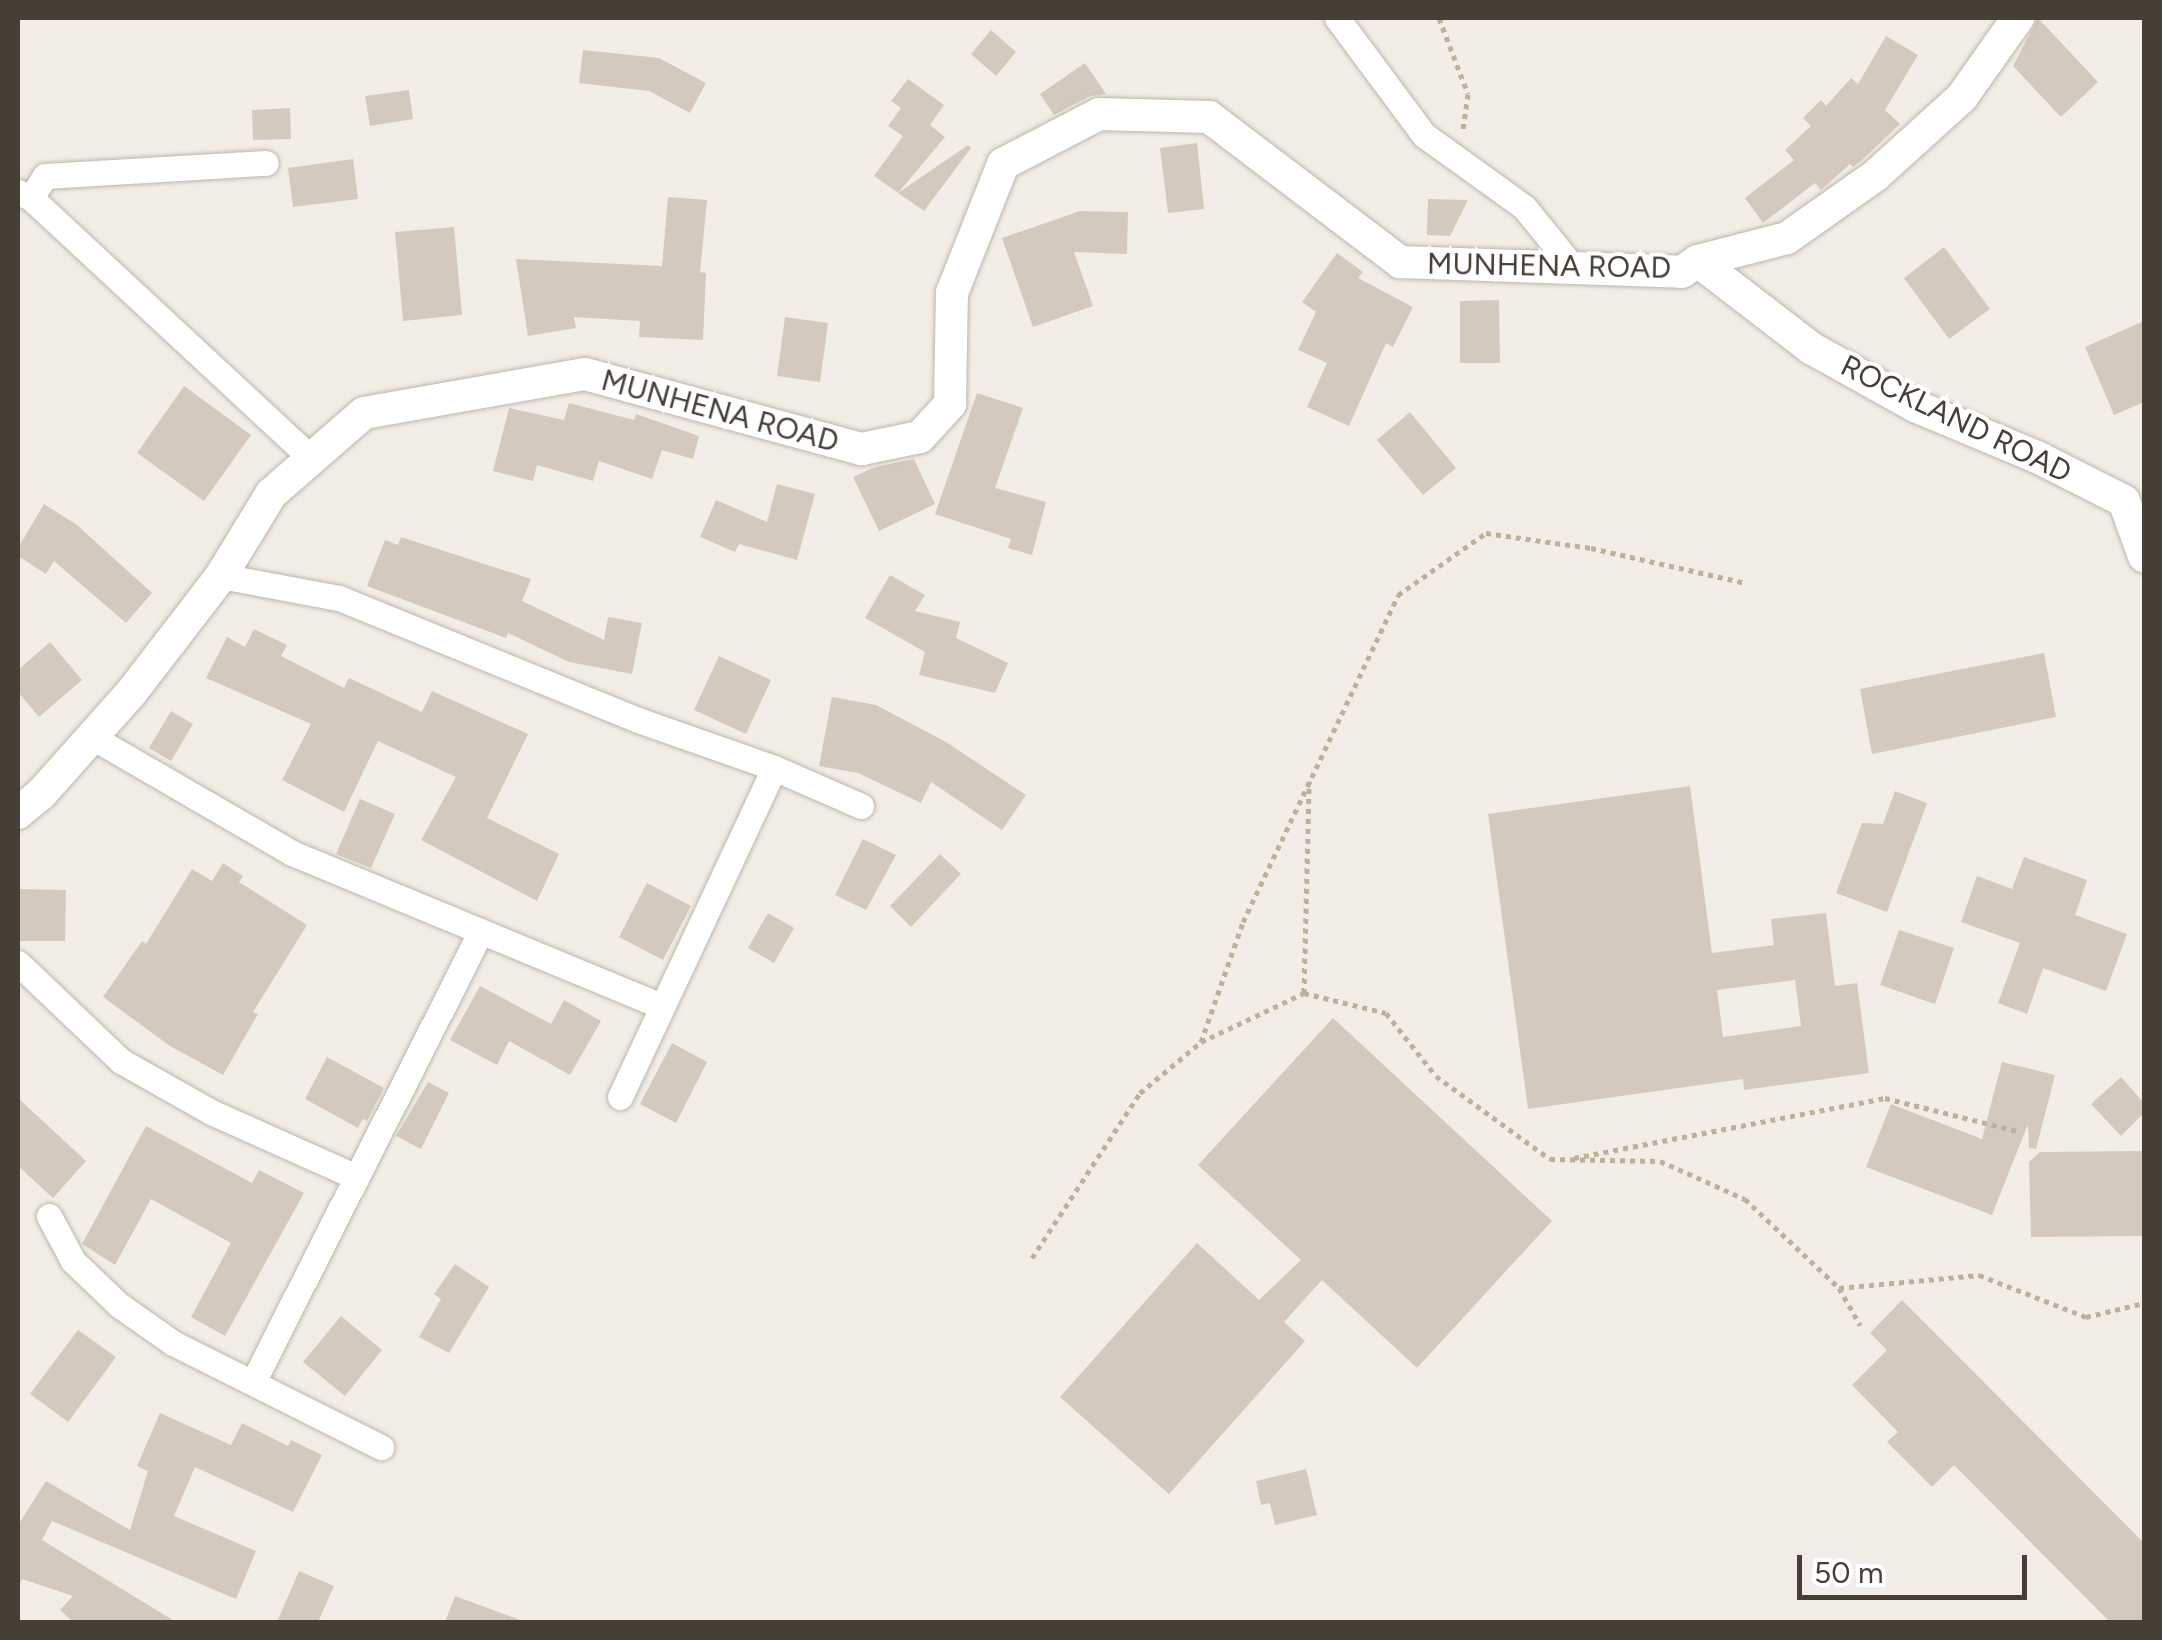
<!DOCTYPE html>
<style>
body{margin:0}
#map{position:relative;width:2162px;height:1640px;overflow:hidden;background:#f2eee7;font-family:Figtree,sans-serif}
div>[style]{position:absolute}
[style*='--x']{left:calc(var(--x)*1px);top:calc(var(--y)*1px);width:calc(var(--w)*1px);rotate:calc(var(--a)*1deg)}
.building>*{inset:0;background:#d3cabd}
.path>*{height:5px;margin-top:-2.5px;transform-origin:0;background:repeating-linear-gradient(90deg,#beb19c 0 5px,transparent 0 10px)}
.roads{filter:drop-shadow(0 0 2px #bdb6aa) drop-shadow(0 0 2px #bdb6aa)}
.minor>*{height:25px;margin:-12.5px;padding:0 12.5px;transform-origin:12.5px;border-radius:12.5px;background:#fff}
.tertiary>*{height:32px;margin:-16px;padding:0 16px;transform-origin:16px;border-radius:16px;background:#fff}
span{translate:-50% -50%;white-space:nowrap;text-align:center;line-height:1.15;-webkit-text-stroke:8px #fff;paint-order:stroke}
.street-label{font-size:30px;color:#453f36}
.frame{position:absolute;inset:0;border:20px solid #453f36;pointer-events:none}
.scale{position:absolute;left:1797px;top:1555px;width:230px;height:45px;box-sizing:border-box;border:5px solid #453f36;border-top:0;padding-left:12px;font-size:30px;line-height:35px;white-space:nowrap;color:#453f36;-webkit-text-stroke:8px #fff;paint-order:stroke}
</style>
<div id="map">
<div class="building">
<div style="clip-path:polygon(2038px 18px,2098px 82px,2061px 117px,2013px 66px)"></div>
<div style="clip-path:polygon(991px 30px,1016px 52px,996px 76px,971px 54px)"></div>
<div style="clip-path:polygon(1886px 36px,1918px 55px,1885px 110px,1900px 124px,1862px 160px,1853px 167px,1850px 164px,1821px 190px,1815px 183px,1763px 223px,1745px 198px,1794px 160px,1785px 150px,1811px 126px,1803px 118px,1821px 100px,1826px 106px,1851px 78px,1858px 84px)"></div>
<div style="clip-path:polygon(583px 50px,659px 58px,706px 83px,690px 113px,649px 91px,579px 83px)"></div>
<div style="clip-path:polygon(1085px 63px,1106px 94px,1090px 96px,1054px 115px,1040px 94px)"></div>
<div style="clip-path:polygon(908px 79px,944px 105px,930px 125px,945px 137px,898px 193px,874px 176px,903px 136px,888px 126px,901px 108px,891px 101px)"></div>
<div style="clip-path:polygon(409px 90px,413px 119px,370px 126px,365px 96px)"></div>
<div style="clip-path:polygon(290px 108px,291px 139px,253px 140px,252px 110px)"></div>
<div style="clip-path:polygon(1197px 143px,1204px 209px,1168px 213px,1160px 148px)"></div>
<div style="clip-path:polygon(968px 145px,971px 148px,924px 211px,898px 193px)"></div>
<div style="clip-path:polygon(353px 159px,358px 199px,293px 207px,288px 168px)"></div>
<div style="clip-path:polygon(668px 197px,707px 200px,700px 272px,706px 273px,703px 340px,639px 337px,640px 321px,574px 317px,576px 328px,528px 336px,516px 259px,662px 266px)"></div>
<div style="clip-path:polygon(1428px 199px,1468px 200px,1450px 236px,1427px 235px)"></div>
<div style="clip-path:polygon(1080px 211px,1128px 212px,1127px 254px,1074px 252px,1093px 306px,1033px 327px,1002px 238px)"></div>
<div style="clip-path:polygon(454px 227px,462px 315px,403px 321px,395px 232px)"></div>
<div style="clip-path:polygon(1944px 247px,1990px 309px,1949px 339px,1904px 278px)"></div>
<div style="clip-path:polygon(1337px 253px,1363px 272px,1358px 278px,1413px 307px,1393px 347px,1386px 343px,1349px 426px,1307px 407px,1327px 363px,1298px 350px,1316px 312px,1302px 302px)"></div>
<div style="clip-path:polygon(1499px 300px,1500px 363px,1460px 363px,1460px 301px)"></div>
<div style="clip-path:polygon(785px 317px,828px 323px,820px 382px,777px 376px)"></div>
<div style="clip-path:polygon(2144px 321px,2144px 402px,2114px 415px,2085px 347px)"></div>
<div style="clip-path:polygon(184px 386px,251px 435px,204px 501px,137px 453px)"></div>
<div style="clip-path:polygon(977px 393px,1023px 408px,995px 488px,1046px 502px,1032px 555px,1008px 548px,1011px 539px,935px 514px)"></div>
<div style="clip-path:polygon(569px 403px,634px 420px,636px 414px,699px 436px,693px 459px,662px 450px,652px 479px,599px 461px,593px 481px,537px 465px,533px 481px,493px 471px,509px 408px,564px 420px)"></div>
<div style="clip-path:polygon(1410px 412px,1456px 468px,1423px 495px,1377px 440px)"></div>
<div style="clip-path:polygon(914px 459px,935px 504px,879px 531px,853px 477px,875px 467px)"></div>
<div style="clip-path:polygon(777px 484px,815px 494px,797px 560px,739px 544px,735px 552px,700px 537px,716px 500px,767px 522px)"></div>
<div style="clip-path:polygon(44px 504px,77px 525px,152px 593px,126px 623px,54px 561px,46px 574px,18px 556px,18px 548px)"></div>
<div style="clip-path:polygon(401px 537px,531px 579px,522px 601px,604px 640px,608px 617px,642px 623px,632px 674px,569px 662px,508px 633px,506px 638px,367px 586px,385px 540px,398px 545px)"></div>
<div style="clip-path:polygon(890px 575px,925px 595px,915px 611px,960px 622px,956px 638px,1008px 663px,995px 693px,919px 675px,925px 652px,865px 618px)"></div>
<div style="clip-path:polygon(254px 629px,287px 645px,281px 656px,344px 688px,349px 678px,422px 712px,432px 691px,528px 734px,487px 818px,559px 854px,537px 901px,421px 840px,456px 777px,378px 741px,344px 812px,282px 780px,311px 724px,206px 678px,227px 637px,245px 647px)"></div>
<div style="clip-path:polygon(50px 642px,82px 680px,39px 717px,18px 692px,18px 670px)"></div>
<div style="clip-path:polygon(2044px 653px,2056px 717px,1872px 754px,1860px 689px)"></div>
<div style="clip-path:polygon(719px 656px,771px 680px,746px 734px,694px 710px)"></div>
<div style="clip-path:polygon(832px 697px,876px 705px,946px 742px,1026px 795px,1002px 830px,931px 782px,921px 803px,858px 773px,819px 766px)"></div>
<div style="clip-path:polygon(171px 711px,193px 724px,171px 761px,149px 748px)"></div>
<div style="clip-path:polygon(evenodd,1690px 786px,1712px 953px,1774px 945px,1771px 919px,1826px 913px,1835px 986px,1857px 983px,1869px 1073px,1744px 1090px,1743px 1079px,1528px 1109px,1488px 814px,1690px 786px,1795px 980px,1801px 1026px,1723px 1037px,1717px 990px,1795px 980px)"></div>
<div style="clip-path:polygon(1895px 791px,1927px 803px,1887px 912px,1836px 893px,1862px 823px,1883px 824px)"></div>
<div style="clip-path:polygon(360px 799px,395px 814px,371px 868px,336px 854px)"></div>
<div style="clip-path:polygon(863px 839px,896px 855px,866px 910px,835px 895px)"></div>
<div style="clip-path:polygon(940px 854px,961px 874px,911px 927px,890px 906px)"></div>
<div style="clip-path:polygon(2024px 857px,2087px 880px,2075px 915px,2127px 934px,2106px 991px,2043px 968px,2027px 1014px,1998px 1003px,2020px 943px,1961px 922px,1977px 876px,2012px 889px)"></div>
<div style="clip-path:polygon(223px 863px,243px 876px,239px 882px,307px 925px,253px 1012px,258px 1014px,223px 1075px,170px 1046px,103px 997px,142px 941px,146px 944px,192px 869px,212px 881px)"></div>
<div style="clip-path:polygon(647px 883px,691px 906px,663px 960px,619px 937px)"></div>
<div style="clip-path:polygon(19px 889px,66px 890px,65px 941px,18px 941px)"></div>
<div style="clip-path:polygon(768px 913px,794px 928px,774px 963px,748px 948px)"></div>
<div style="clip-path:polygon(1899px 930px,1954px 948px,1935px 1004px,1880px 985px)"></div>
<div style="clip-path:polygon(480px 986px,551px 1024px,564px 1000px,601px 1021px,570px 1075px,509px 1041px,497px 1065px,450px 1040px)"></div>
<div style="clip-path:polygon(1333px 1018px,1552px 1221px,1417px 1368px,1322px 1280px,1284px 1322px,1305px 1341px,1169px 1494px,1060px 1397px,1197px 1243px,1259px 1300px,1301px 1260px,1198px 1165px)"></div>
<div style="clip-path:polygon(672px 1043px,707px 1062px,676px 1123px,640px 1104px)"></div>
<div style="clip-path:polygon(327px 1057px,384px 1088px,367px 1121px,363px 1119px,358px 1128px,305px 1099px)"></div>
<div style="clip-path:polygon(2002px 1062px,2055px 1075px,2036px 1149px,2029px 1148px,2028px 1124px,1992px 1215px,1866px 1167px,1891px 1104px,1982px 1139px)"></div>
<div style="clip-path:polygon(2121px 1077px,2144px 1103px,2144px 1113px,2121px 1136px,2091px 1104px)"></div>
<div style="clip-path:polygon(428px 1082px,449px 1093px,421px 1149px,396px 1136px)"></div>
<div style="clip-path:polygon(18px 1098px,86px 1161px,53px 1198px,18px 1166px)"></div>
<div style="clip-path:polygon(146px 1126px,252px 1183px,259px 1170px,304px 1193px,225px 1336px,191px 1317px,231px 1243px,151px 1199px,115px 1265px,82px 1244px)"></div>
<div style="clip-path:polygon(2144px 1151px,2144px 1236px,2031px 1237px,2029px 1162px,2040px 1152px)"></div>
<div style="clip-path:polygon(455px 1264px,489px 1287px,449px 1353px,419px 1337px,441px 1299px,434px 1294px)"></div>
<div style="clip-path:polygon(1902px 1300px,2144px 1543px,2144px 1622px,2110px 1622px,1954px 1465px,1932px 1487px,1887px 1442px,1898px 1432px,1852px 1385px,1887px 1350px,1870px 1333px)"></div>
<div style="clip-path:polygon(341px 1316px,382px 1350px,345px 1396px,303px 1362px)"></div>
<div style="clip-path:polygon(78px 1330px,116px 1357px,68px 1422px,30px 1394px)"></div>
<div style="clip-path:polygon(160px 1413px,231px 1445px,242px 1423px,288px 1446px,291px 1440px,322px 1455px,293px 1512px,195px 1467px,174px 1516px,256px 1551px,236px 1599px,52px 1521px,42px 1540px,176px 1622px,73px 1622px,60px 1610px,73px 1596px,22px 1579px,18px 1588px,18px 1525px,46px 1481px,130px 1530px,148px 1471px,137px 1466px)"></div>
<div style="clip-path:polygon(1306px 1469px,1317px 1515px,1275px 1525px,1270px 1503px,1261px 1505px,1256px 1481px)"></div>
<div style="clip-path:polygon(299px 1571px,334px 1586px,318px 1622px,277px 1622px)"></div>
<div style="clip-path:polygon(455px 1596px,520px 1620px,519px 1622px,445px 1622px)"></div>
</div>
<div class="path">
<div style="--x:1439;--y:18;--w:81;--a:69.1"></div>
<div style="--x:1468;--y:94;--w:35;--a:98"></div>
<div style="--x:1304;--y:993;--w:212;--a:-88.6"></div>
<div style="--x:1201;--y:1042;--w:127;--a:-70.7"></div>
<div style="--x:1243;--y:922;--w:362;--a:-64.6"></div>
<div style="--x:1398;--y:595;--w:108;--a:-35.2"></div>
<div style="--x:1486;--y:533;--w:106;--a:8.1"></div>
<div style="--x:1591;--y:548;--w:159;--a:12.7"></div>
<div style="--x:1574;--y:1158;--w:317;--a:-10.9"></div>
<div style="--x:1885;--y:1098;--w:136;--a:14"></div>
<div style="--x:1032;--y:1258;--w:197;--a:-56.8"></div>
<div style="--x:1140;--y:1093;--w:80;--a:-39.9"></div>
<div style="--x:1201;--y:1042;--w:114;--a:-25.4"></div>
<div style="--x:1304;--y:993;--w:84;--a:13.7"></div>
<div style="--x:1386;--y:1013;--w:80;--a:51.6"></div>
<div style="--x:1436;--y:1076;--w:141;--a:36.1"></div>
<div style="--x:1550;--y:1159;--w:110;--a:1"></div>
<div style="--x:1660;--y:1161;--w:93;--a:24.1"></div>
<div style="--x:1745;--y:1199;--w:129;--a:43.4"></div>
<div style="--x:1839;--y:1288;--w:43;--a:60.4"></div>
<div style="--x:1839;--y:1288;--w:141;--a:-5.3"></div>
<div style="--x:1979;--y:1275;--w:115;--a:21.4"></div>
<div style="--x:2086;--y:1317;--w:60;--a:-13.6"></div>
</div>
<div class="roads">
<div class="minor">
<div style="--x:1337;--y:18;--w:146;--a:53.4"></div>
<div style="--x:1424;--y:135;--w:123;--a:35.8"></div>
<div style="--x:1524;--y:207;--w:82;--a:50.9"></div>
<div style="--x:18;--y:192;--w:14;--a:25"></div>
<div style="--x:31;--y:198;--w:26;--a:-58"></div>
<div style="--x:45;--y:176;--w:221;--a:-3.4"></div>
<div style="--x:31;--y:198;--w:384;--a:42.9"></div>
<div style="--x:221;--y:576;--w:120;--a:10.6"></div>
<div style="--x:339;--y:598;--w:323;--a:22.2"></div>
<div style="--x:638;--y:720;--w:144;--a:19.4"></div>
<div style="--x:774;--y:768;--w:95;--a:23.6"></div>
<div style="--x:92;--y:737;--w:231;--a:30.1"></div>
<div style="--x:292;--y:853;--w:400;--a:22.5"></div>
<div style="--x:18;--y:963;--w:142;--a:43.6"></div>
<div style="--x:121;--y:1061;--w:103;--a:29.5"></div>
<div style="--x:211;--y:1112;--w:159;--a:24.1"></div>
<div style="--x:620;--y:1097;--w:363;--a:-64.9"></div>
<div style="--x:49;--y:1216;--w:51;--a:61.9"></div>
<div style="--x:73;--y:1261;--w:64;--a:43.7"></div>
<div style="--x:119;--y:1305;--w:66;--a:35.1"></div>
<div style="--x:173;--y:1343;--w:233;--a:26.6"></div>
<div style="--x:253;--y:1382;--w:505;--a:-63.18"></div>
</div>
<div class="tertiary">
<div style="--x:1698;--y:261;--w:143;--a:37.6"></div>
<div style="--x:1811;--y:348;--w:119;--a:29.1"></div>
<div style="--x:1915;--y:406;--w:132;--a:22.7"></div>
<div style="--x:2037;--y:457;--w:97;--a:26.8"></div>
<div style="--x:2124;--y:501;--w:59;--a:70"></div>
<div style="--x:18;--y:813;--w:30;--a:-40"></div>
<div style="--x:41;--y:794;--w:135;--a:-48.3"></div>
<div style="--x:131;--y:693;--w:148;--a:-52.4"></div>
<div style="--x:221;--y:576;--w:96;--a:-58.6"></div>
<div style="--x:271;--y:494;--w:123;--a:-41.1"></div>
<div style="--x:364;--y:413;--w:224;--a:-10"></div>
<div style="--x:585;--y:374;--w:287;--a:15.2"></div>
<div style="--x:862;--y:449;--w:59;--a:-11.7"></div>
<div style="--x:920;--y:437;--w:45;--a:-47.7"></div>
<div style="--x:950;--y:404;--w:111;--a:-89"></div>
<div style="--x:952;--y:293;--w:139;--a:-68.4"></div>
<div style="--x:1003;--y:164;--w:108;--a:-27.5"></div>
<div style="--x:1099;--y:114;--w:110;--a:1.6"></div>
<div style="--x:1209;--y:117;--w:240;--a:37.2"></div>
<div style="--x:1400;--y:262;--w:282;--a:2"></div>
<div style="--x:1682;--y:272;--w:19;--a:-35"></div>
<div style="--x:1698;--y:261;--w:92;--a:-14.5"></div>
<div style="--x:1787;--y:238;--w:108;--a:-35.2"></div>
<div style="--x:1875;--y:176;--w:118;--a:-42.2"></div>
<div style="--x:1962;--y:97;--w:97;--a:-54.7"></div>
</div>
</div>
<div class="street-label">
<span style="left:1549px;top:266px;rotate:1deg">MUNHENA ROAD</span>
<span style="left:720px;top:411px;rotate:15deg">MUNHENA ROAD</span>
<span style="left:1956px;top:419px;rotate:26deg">ROCKLAND ROAD</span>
</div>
<div class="frame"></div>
<div class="scale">50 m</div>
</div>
